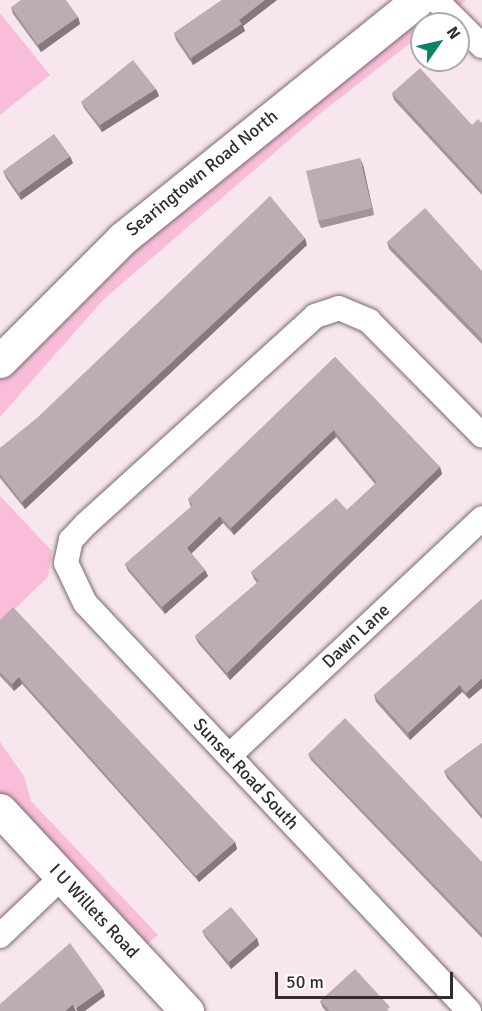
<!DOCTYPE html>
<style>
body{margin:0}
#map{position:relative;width:482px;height:1011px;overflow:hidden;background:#f8e6ee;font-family:Signika,sans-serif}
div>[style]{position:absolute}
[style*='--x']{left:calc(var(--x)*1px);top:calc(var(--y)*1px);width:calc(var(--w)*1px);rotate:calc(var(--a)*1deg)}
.green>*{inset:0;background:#fabdd9}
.roads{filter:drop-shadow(0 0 2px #796970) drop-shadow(0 0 2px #796970)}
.street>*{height:24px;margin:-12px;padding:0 12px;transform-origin:12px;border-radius:12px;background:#fff}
.secondary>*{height:33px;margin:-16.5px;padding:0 16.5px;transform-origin:16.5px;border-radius:16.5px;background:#fff}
.wall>*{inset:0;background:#a3949b}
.shaded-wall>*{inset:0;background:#85787e}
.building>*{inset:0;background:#beacb4}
span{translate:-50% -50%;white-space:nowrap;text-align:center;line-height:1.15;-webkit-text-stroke:4.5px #fff;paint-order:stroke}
.street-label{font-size:18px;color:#332c2f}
.north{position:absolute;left:410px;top:12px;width:60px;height:60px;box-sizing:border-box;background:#fff;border:2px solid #adabac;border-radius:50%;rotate:56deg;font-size:16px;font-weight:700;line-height:24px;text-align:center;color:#332c2f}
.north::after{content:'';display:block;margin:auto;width:21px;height:27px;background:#048567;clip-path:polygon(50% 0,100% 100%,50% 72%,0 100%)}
.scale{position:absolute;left:275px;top:972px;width:178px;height:27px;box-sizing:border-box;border:3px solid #332c2f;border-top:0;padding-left:8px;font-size:18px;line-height:21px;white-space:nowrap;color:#332c2f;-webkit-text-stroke:4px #fff;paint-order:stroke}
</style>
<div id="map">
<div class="green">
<div style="clip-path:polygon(413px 0,466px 0,435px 24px,422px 24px,422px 34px,317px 116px,104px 299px,0 417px,0 361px)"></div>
<div style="clip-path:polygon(0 13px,50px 75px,0 115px)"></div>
<div style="clip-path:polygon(0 496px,52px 551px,48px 577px,0 623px)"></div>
<div style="clip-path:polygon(0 742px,24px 776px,31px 801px,158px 935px,139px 951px,0 802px)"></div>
</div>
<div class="roads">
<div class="street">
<div style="--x:436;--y:0;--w:65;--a:45"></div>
<div style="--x:230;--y:755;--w:346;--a:-43.2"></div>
<div style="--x:0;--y:936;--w:86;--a:-43.6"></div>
<div style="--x:469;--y:1011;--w:560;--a:-133.26"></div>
<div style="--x:85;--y:603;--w:44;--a:-115.4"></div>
<div style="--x:66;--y:563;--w:24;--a:-78"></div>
<div style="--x:71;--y:540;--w:22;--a:-47"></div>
<div style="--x:86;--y:524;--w:309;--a:-42.2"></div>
<div style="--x:315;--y:316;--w:25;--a:-18"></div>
<div style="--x:339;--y:308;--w:33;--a:23"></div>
<div style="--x:369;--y:321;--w:161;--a:45.3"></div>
</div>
<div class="secondary">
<div style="--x:0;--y:361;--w:174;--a:-45"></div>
<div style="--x:123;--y:238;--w:379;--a:-38.9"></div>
<div style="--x:0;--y:810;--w:275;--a:47.1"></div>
</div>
</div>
<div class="wall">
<div style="clip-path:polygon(222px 0,277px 0,243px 26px,245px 31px,193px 65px,176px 40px,174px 33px)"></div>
<div style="clip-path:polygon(11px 7px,78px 17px,80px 24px,41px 52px,13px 14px)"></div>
<div style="clip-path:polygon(156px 89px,159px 96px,102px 132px,84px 108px,81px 102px)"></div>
<div style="clip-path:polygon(392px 93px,472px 125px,482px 123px,482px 195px,394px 100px)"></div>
<div style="clip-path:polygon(73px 163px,21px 200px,6px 178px,3px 171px)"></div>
<div style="clip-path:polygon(363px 165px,374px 215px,321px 228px,318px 221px)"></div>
<div style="clip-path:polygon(387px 242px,482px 271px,482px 344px,389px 249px)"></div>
<div style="clip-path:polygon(307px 245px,25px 509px,0 478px,0 448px)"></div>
<div style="clip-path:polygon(335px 357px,440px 467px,442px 474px,230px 680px,198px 643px,195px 636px,257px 583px,254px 579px,251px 572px,347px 510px,375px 484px,336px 437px,234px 535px,223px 523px,191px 553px,205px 570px,208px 576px,165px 614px,128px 571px,125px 564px,191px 507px,188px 499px)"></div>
<div style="clip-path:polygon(482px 599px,469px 699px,462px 692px,410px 740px,376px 702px,374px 695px)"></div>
<div style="clip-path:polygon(0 620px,235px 842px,237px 849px,199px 882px,22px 684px,14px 691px,0 676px)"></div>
<div style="clip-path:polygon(482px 743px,482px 819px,447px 778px,444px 771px)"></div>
<div style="clip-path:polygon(308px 754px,482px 862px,482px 938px,311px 760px)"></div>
<div style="clip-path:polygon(202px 931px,257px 938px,259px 945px,231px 969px,205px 937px)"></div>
<div style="clip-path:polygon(320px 1001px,391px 1011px,326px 1011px,323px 1008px)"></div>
</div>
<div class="shaded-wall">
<div style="clip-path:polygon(265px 0,277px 0,243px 26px,245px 31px,193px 65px,191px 58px)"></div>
<div style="clip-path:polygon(78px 17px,80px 24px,41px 52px,38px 45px)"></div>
<div style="clip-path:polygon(156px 89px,159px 96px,102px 132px,100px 125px)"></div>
<div style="clip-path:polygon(70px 156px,73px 163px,21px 200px,19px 193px)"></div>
<div style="clip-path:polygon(360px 158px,363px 165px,374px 215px,372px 208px)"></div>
<div style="clip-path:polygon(305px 238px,307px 245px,25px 509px,22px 502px)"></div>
<div style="clip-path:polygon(334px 430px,336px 437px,234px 535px,231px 528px)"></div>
<div style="clip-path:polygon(440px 467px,442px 474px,230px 680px,227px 673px)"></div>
<div style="clip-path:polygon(220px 516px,223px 523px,190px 555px,187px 548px)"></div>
<div style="clip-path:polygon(205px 570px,208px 576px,165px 614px,162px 607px)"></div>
<div style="clip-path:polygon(19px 677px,22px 684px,14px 691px,12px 684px)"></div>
<div style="clip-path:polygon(482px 678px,482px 688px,469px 699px,466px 693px)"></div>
<div style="clip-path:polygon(460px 685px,462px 692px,410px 740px,408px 733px)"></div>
<div style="clip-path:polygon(235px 842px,237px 849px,199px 882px,196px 876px)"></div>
<div style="clip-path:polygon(257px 938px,259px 945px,231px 969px,229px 962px)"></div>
<div style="clip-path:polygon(103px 989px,105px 996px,85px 1011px,77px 1011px,76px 1008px)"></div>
<div style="clip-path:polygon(73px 1004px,76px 1011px,65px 1011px)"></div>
</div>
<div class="building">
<div style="clip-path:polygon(21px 0,66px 0,78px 17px,38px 45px,11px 7px)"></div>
<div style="clip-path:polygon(222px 0,265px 0,239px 20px,242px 24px,191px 58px,174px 33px)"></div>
<div style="clip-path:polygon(133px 60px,156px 89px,100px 125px,81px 102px)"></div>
<div style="clip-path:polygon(420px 68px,472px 125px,478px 119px,482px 123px,482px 191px,392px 93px)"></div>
<div style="clip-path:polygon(54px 134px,70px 156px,19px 193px,3px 171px)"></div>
<div style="clip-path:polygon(360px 158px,372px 208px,318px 221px,306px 171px)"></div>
<div style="clip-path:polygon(270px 196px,305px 238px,22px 502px,0 474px,0 448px,38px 417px)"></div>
<div style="clip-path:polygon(425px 208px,482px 271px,482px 339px,387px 242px)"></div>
<div style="clip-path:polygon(335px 357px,440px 467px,227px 673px,195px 636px,259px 581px,251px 572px,336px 498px,347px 510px,377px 482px,334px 430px,231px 528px,220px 516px,187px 548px,205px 570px,162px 607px,125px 564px,193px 505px,188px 499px)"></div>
<div style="clip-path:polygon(482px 599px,482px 678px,466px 693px,460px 685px,408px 733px,374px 695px)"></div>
<div style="clip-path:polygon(13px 607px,235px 842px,196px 876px,19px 677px,12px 684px,0 672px,0 620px)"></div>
<div style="clip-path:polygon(345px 718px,482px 862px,482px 934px,308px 754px)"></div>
<div style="clip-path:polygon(482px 743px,482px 815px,444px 771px)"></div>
<div style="clip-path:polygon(231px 907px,257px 938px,229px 962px,202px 931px)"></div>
<div style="clip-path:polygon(70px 943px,103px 989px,76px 1008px,73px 1004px,65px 1011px,0 1011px,0 1004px)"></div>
<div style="clip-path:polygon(355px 969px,390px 1007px,386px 1011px,330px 1011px,320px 1001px)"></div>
</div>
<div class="street-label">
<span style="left:202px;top:173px;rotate:-39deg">Searingtown Road North</span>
<span style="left:356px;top:636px;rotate:-43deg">Dawn Lane</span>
<span style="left:246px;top:774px;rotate:47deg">Sunset Road South</span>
<span style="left:94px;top:911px;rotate:47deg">I U Willets Road</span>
</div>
<div class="north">N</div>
<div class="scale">50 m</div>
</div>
